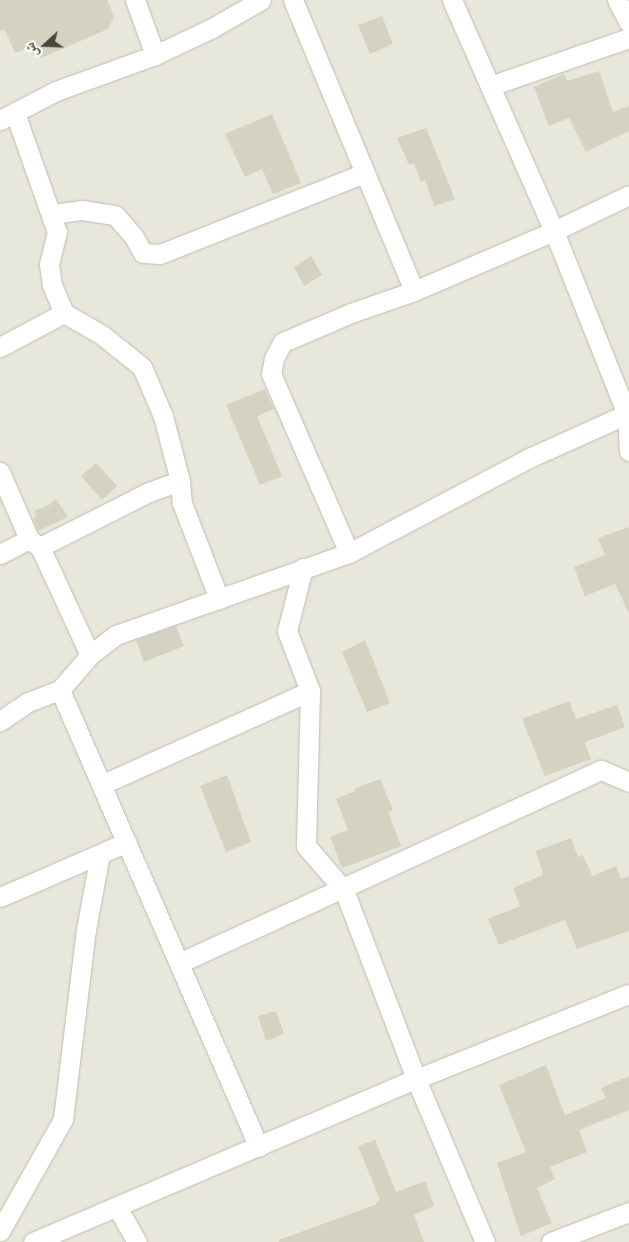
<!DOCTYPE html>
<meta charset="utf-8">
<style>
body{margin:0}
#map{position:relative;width:629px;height:1242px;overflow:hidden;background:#f5f4ec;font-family:"Roboto Condensed","Noto Naskh Arabic",sans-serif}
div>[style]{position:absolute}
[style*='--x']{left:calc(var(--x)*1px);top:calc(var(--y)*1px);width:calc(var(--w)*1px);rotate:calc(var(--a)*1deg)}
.residential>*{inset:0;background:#e8e7db}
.building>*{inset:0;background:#d6d2c2}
.roads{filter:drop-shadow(0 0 1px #c0bdaf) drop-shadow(0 0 1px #c0bdaf)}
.street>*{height:19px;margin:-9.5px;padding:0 9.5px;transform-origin:9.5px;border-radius:9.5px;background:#fff}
span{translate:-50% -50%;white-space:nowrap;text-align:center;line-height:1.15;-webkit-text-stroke:4px #fff;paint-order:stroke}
.north{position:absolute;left:20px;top:20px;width:50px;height:50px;-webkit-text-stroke:4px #fff;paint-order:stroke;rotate:250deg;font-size:14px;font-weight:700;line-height:20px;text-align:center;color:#49463a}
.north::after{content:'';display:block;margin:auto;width:18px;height:22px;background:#49463a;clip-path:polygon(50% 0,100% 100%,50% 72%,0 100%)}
</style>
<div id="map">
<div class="residential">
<div style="clip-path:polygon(0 0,629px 0,629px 1242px,0 1242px)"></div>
</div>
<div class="building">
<div style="clip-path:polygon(0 0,107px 0,114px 17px,108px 29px,41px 58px,40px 54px,34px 57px,30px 48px,15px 53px,5px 30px,0 31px)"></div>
<div style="clip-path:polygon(382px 16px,393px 44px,370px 54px,358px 25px)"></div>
<div style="clip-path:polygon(599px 71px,613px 112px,629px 106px,629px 131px,586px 152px,569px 118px,549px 126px,534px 87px,564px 74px,567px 81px)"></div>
<div style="clip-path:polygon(272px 114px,301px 183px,273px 194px,262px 169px,245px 177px,225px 134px)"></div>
<div style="clip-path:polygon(426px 128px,455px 199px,434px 206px,425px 180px,421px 182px,414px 163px,409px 165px,397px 138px)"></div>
<div style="clip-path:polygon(311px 256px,322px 275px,304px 286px,294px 267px)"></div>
<div style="clip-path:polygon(265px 389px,274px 409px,257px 416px,282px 476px,260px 485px,226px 405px)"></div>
<div style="clip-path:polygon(96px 463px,117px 486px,102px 500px,81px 476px)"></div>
<div style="clip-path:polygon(56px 499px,68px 517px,38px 531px,33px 519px,36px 516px,34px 511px,49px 505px)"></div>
<div style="clip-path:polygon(629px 527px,629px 613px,615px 584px,585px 596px,574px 567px,605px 555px,598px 538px)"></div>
<div style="clip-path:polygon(176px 626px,184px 646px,144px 662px,136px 640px)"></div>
<div style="clip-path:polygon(365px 640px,390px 703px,367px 712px,342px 652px)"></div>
<div style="clip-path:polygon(569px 701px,576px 719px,617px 705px,625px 727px,585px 742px,591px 759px,545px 776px,522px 719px)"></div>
<div style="clip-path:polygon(227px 775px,251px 842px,226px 852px,200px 786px)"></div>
<div style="clip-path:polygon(380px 779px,393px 810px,388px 812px,401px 846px,342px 868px,330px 837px,348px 830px,336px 799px,355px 791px,354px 789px)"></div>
<div style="clip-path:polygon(571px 838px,578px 857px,583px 855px,592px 876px,616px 866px,621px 879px,629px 876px,629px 931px,577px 949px,565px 920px,499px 945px,488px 919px,520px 906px,513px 888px,543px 875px,536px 851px)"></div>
<div style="clip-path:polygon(276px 1011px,284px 1034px,266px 1041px,258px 1016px)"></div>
<div style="clip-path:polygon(546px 1065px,565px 1115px,606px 1098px,601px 1088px,629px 1076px,629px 1110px,579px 1130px,587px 1152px,550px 1167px,555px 1179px,537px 1188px,552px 1223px,521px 1236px,497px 1163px,526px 1152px,499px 1085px)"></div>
<div style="clip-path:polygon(375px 1140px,396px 1192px,425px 1181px,434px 1206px,414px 1215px,424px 1242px,279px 1242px,279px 1240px,377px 1204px,376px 1202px,380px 1200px,358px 1146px)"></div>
</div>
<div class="roads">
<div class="street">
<div style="--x:135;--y:0;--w:59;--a:70"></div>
<div style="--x:293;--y:0;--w:315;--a:67.4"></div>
<div style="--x:452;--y:0;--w:253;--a:66.2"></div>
<div style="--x:554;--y:231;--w:197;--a:68.3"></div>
<div style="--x:627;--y:414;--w:37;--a:87"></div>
<div style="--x:617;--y:0;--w:26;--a:62"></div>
<div style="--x:490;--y:86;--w:147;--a:-19.1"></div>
<div style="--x:15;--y:113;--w:126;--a:70.6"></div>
<div style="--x:57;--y:232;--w:33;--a:104"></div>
<div style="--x:49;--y:264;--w:21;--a:82"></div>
<div style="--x:52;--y:285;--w:30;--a:67"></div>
<div style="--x:64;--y:313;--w:44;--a:30.1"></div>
<div style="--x:102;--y:335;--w:51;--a:38.7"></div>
<div style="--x:142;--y:367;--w:53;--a:66.8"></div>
<div style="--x:163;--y:416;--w:67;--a:75.3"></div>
<div style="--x:180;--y:481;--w:22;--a:85"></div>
<div style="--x:182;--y:503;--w:103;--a:68.9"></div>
<div style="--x:0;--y:120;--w:63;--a:-27.4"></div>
<div style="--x:56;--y:91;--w:105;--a:-20"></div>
<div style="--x:155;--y:55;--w:63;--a:-25.3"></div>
<div style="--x:212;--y:28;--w:56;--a:-29.7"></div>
<div style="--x:53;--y:214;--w:29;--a:-8"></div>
<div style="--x:82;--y:210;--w:33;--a:9"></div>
<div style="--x:115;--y:215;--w:29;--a:49"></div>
<div style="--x:134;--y:237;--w:18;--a:61"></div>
<div style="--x:143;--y:253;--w:17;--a:3"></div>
<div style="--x:160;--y:254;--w:220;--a:-21.6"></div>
<div style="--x:0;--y:347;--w:72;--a:-28"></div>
<div style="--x:0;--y:472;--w:73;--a:66.6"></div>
<div style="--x:29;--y:539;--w:14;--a:36"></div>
<div style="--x:40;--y:547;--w:119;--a:65.2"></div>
<div style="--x:40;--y:547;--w:122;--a:-26.8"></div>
<div style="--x:149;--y:492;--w:33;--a:-20"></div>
<div style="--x:349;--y:553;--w:195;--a:-113.5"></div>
<div style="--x:271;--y:374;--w:16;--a:-79"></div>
<div style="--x:274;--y:358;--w:18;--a:-61"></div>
<div style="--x:283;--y:342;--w:74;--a:-23.1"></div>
<div style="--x:351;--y:313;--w:67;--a:-19.2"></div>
<div style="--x:414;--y:291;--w:152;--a:-23.2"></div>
<div style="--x:554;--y:231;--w:83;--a:-25.6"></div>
<div style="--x:0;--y:554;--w:33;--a:-27"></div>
<div style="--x:303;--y:568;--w:65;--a:104.3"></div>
<div style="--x:287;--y:631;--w:64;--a:69"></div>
<div style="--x:310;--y:691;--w:155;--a:91.5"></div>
<div style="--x:306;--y:846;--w:58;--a:49.2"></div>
<div style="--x:344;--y:890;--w:202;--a:69.1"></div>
<div style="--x:416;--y:1079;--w:177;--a:67.1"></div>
<div style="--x:60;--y:690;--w:498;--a:66.5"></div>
<div style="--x:0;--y:721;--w:34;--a:-34"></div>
<div style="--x:28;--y:702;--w:34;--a:-21"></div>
<div style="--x:60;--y:690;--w:46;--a:-49.4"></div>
<div style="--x:90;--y:655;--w:33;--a:-38"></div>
<div style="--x:116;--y:635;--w:247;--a:-19.4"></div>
<div style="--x:349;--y:553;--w:204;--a:-27.8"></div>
<div style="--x:529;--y:458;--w:110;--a:-24.2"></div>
<div style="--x:103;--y:784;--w:227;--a:-24.2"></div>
<div style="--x:0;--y:897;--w:138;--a:-23.4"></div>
<div style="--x:179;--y:963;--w:464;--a:-24.6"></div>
<div style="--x:601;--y:770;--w:30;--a:23"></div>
<div style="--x:117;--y:1207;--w:40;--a:60.3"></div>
<div style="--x:0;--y:1231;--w:129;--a:-60.6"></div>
<div style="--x:63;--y:1119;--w:190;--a:-83.1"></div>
<div style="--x:86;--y:930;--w:77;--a:-79.6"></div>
<div style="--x:33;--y:1242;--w:416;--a:-23.1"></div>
<div style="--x:416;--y:1079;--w:229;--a:-21.8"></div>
<div style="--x:551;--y:1242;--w:84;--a:-21"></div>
</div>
</div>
<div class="north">ش</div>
</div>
